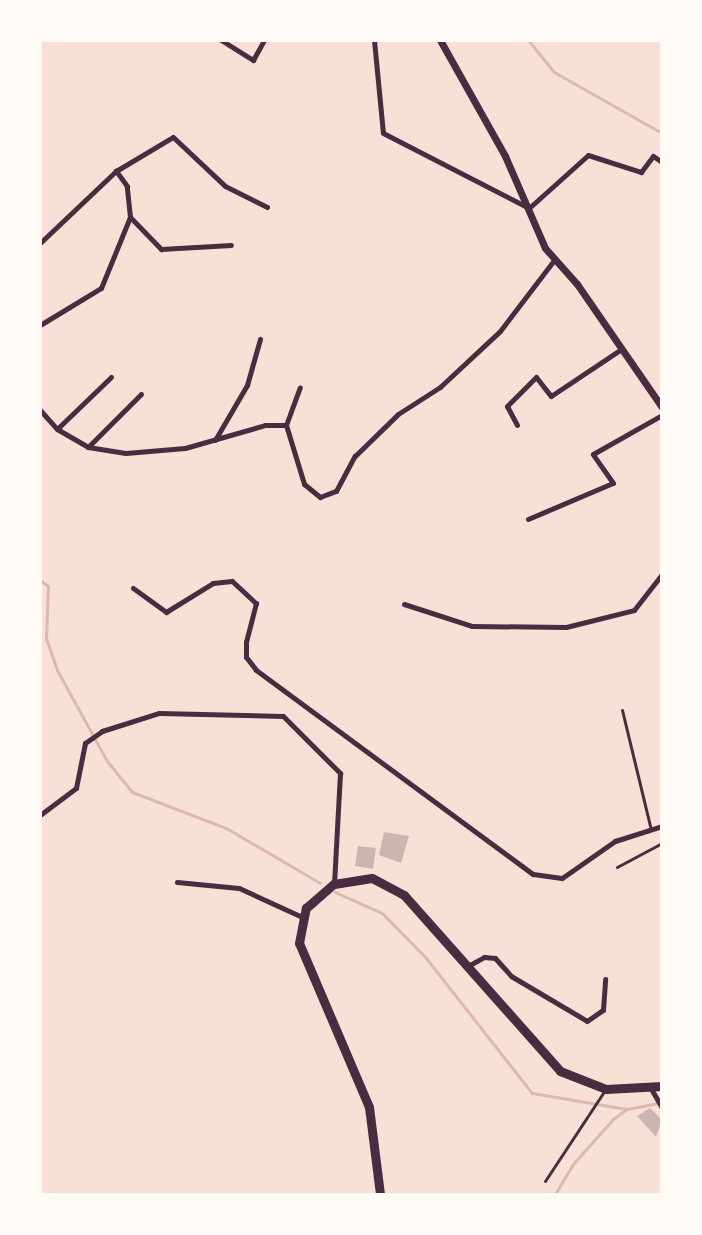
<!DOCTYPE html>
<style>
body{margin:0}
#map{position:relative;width:702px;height:1235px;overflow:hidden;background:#f7e1d7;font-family:Raleway,sans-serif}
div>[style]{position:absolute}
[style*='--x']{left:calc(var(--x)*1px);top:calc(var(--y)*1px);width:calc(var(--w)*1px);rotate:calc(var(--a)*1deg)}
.stream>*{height:3px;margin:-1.5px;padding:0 1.5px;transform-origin:1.5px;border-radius:1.5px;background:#dcb8b0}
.building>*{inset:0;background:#ccb4b1}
.service>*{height:3px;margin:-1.5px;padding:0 1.5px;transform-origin:1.5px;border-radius:1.5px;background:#4a2c40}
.minor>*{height:5px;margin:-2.5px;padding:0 2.5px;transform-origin:2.5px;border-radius:2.5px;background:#4a2c40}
.tertiary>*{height:7px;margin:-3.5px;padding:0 3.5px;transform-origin:3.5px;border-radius:3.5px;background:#4a2c40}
.primary>*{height:9px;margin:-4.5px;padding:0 4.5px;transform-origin:4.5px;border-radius:4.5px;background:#4a2c40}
span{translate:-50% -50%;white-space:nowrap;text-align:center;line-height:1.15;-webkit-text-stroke:5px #fffaf5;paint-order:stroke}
.frame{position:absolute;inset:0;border:42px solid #fffaf5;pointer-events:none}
</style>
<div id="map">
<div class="stream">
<div style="--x:528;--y:40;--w:41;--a:50.9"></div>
<div style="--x:554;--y:72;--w:124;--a:29.5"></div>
<div style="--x:40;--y:580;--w:10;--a:37"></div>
<div style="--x:48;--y:586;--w:52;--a:92.2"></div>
<div style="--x:46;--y:638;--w:34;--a:71"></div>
<div style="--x:57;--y:670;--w:104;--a:61.2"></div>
<div style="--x:107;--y:761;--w:40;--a:51"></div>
<div style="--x:132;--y:792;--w:101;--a:21"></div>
<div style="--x:226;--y:828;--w:109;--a:30.3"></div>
<div style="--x:335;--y:892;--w:51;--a:24.1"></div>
<div style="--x:382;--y:913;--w:63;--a:45.6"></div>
<div style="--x:426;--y:958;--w:172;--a:51.9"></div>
<div style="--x:532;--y:1093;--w:96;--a:9.6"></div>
<div style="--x:555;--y:1194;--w:35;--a:-59"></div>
<div style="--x:573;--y:1164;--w:60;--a:-48.4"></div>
<div style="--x:613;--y:1119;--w:17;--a:-36"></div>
<div style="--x:627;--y:1109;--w:33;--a:-11"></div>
</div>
<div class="building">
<div style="clip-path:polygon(384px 832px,409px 836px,401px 863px,379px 855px)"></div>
<div style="clip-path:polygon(358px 846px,376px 848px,373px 869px,355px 866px)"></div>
<div style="clip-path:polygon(650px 1108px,662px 1120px,656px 1137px,637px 1116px)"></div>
</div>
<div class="service">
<div style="--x:622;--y:710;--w:123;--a:76.4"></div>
<div style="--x:617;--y:867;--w:51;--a:-28.1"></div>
<div style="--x:545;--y:1181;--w:109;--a:-56.6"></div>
</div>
<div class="minor">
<div style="--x:221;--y:40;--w:38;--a:32"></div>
<div style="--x:253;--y:60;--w:23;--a:-61"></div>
<div style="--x:374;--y:40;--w:93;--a:84.5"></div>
<div style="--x:383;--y:133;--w:164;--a:27.2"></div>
<div style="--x:529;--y:208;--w:79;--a:-41.9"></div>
<div style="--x:588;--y:155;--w:56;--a:17.8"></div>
<div style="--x:641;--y:172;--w:20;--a:-53"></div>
<div style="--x:653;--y:156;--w:11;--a:34"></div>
<div style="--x:130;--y:217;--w:45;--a:45.9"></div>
<div style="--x:161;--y:249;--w:70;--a:-3.3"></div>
<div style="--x:40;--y:243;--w:105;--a:-43.5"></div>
<div style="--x:116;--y:171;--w:66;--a:-30.8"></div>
<div style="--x:173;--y:137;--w:71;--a:43.3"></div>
<div style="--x:225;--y:186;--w:47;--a:26.6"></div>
<div style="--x:40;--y:325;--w:71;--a:-31.2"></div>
<div style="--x:101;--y:288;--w:77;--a:-67.8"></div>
<div style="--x:130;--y:217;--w:31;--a:-96"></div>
<div style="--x:127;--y:186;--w:19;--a:-126"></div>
<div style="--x:40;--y:410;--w:25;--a:48"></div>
<div style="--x:57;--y:429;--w:36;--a:30"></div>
<div style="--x:88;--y:447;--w:38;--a:9"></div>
<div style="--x:126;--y:453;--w:59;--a:-4.8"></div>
<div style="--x:185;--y:448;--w:83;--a:-16"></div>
<div style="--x:265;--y:425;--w:21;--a:0"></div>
<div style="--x:286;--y:425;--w:62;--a:73"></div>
<div style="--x:304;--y:484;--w:21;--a:39"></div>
<div style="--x:320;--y:497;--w:17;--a:-21"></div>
<div style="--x:336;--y:491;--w:40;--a:-62"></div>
<div style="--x:355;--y:456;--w:60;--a:-44.3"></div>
<div style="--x:398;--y:414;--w:50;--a:-32.7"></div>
<div style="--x:440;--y:387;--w:82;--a:-43"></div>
<div style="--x:500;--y:331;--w:89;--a:-52.7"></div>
<div style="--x:286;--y:425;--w:40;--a:-69.8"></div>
<div style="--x:517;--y:425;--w:21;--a:-118"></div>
<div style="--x:507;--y:406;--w:41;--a:-45"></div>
<div style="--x:536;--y:377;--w:24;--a:52"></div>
<div style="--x:551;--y:396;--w:83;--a:-33.7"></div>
<div style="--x:57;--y:429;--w:75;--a:-43.9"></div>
<div style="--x:215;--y:440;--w:64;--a:-59.8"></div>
<div style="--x:247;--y:385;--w:48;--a:-74.2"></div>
<div style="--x:88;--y:447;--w:75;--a:-45"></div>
<div style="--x:528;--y:519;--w:92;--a:-23"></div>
<div style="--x:613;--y:483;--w:35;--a:-125"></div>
<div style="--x:593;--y:454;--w:79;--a:-29.5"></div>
<div style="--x:133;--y:588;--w:41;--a:36"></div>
<div style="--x:166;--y:612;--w:55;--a:-31.7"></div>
<div style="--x:213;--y:583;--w:19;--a:-6"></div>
<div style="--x:232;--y:581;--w:33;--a:43"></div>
<div style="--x:256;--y:603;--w:40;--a:104.4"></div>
<div style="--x:246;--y:642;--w:15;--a:90"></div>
<div style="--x:246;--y:657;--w:16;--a:52"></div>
<div style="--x:256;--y:670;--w:344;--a:36.4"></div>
<div style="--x:533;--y:874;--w:29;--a:8"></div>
<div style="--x:562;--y:878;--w:65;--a:-34.9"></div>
<div style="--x:615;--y:841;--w:49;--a:-17.7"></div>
<div style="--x:404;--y:604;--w:71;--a:17.9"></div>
<div style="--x:472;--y:626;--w:94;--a:0.6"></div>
<div style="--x:566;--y:627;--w:70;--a:-14"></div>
<div style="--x:634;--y:610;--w:46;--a:-52.1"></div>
<div style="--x:40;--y:815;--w:45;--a:-36.9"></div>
<div style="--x:76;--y:788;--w:46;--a:-78.7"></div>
<div style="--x:85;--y:743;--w:21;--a:-35"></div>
<div style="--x:102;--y:731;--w:60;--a:-17.5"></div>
<div style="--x:159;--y:713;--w:124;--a:1.4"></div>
<div style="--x:283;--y:716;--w:81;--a:45"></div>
<div style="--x:340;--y:773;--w:111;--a:93.1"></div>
<div style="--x:177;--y:882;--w:62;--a:5.5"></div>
<div style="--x:239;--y:888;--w:69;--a:24.7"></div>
<div style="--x:466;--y:967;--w:21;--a:-29"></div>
<div style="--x:484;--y:957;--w:11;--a:5"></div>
<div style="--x:495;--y:958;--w:24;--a:48"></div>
<div style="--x:511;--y:976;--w:88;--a:30.6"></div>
<div style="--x:587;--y:1021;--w:19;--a:-35"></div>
<div style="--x:603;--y:1010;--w:31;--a:-86"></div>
<div style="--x:650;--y:1087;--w:24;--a:60"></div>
</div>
<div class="tertiary">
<div style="--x:440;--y:40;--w:133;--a:60.7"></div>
<div style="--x:505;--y:156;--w:100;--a:66.5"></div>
<div style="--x:545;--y:248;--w:48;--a:48.4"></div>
<div style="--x:577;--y:284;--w:150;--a:55.4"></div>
</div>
<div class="primary">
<div style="--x:380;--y:1194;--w:88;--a:-97.2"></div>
<div style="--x:369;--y:1107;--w:178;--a:-113.1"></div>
<div style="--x:299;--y:943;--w:36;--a:-79"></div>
<div style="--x:306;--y:908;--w:37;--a:-41"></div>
<div style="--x:334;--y:884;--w:38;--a:-9"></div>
<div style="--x:372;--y:878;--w:36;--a:28"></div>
<div style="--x:404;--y:895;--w:235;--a:48.4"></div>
<div style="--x:560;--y:1071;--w:49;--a:21.4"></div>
<div style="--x:606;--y:1089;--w:56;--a:-3.1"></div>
</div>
<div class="frame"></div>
</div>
